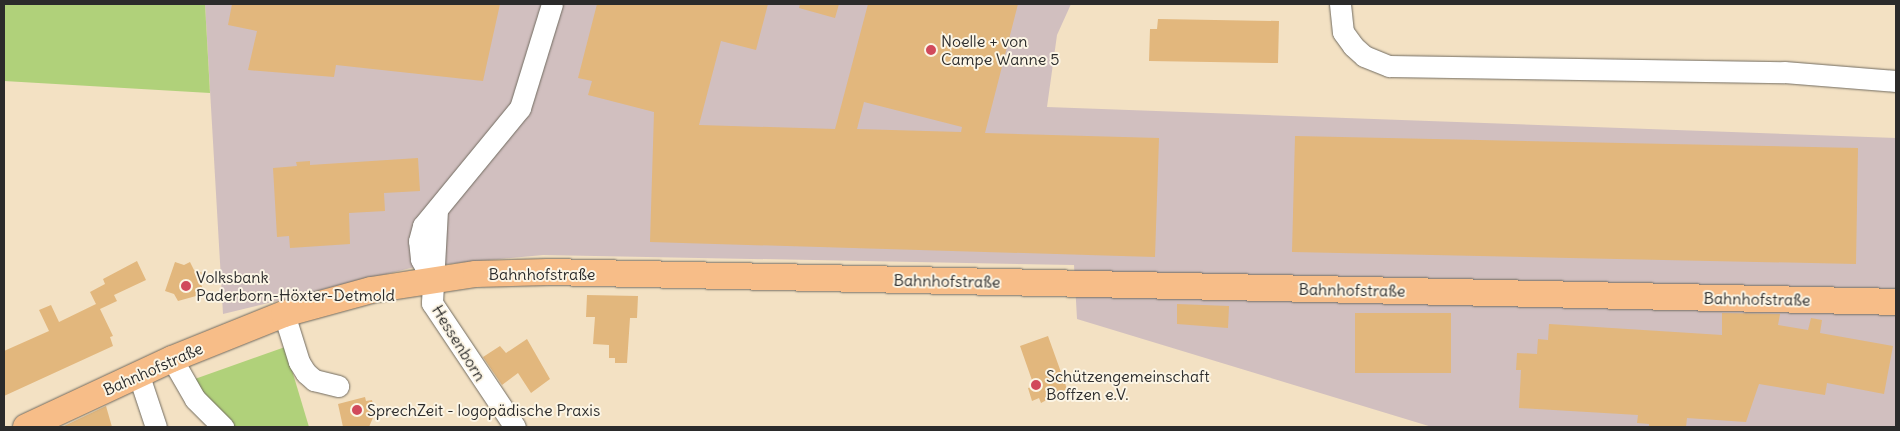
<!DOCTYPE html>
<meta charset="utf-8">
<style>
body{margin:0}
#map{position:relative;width:1900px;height:431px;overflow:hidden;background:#f3e1c3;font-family:Delius,sans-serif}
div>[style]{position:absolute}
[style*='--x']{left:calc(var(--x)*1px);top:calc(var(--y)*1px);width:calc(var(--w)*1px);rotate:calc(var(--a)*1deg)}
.industrial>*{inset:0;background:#d1bfbf}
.green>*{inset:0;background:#b0d17a}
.building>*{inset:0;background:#e2b77d}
.roads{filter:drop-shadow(0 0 1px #716b60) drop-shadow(0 0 1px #716b60)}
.minor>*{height:21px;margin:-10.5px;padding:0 10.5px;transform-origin:10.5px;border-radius:10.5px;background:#fff}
.major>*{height:26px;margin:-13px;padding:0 13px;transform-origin:13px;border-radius:13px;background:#f7bd88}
.dots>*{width:14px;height:14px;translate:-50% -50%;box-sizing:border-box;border:2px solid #fcf5e5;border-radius:50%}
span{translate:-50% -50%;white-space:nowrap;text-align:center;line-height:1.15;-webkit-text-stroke:4px #fcf5e5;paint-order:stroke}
.poi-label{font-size:16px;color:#2b2b2b}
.left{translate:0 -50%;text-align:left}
.street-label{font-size:16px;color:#2b2b2b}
.frame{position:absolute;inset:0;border:5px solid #2b2b2b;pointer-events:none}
</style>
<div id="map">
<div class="industrial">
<div style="clip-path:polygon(205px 4px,1071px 4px,1057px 35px,1047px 107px,1896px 138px,1896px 427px,1432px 427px,1077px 319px,1074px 265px,543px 255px,415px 267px,223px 314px)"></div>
</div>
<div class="green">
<div style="clip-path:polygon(4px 4px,205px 4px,210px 93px,4px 81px)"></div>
<div style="clip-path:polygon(285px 347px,309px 427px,227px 427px,192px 380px)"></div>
</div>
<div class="building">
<div style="clip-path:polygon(232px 4px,500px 4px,483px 81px,336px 65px,334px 77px,248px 70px,257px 31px,228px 25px)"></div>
<div style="clip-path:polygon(evenodd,597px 4px,768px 4px,756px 50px,721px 41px,699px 125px,835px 129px,868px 4px,1018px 4px,985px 133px,1159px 138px,1155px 257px,650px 242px,654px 112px,588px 95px,592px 81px,578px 78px,597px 4px,864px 102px,962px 127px,961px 132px,857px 129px,864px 102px)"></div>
<div style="clip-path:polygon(800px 4px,839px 4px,835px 18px,799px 8px)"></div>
<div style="clip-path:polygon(1158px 19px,1279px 21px,1278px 63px,1149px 61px,1150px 29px,1157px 29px)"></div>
<div style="clip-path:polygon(1295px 136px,1858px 148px,1856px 264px,1292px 252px)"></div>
<div style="clip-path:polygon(418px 158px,420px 191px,384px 193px,385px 211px,349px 213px,350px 244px,290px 248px,289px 236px,277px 237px,273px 168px,297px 166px,296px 162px,310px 161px,310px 165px)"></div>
<div style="clip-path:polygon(137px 261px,146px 280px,114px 295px,117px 301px,100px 309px,113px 336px,110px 337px,113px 346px,4px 396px,4px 351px,49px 331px,39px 310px,51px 305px,59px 322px,96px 304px,90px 292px,105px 284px,103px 279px)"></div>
<div style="clip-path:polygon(175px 262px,184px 265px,190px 262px,194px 270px,203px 273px,200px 282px,203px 289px,196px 296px,178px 301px,174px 294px,165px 291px)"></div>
<div style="clip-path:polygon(587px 295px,638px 296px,637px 318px,630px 318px,627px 363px,615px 363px,615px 358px,609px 358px,609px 345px,593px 344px,595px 317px,586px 317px)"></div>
<div style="clip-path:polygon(1177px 304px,1229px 306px,1228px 328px,1177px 324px)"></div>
<div style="clip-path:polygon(1355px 313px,1451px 313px,1451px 373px,1355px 373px)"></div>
<div style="clip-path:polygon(1722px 313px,1780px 314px,1778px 325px,1808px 330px,1811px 318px,1822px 320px,1820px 333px,1893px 346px,1884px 394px,1827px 383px,1825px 395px,1759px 384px,1746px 422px,1687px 418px,1686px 427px,1649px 427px,1649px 424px,1637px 423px,1638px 415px,1519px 408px,1521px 370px,1516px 370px,1517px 353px,1537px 354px,1538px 339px,1548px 340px,1549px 324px,1722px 335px)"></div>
<div style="clip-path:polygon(1048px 336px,1067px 389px,1041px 403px,1039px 398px,1032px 401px,1028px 388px,1034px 386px,1020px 346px)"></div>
<div style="clip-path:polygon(527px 339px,550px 379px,531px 393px,518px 373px,502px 385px,483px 357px,500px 346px,506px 353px)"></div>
<div style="clip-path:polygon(365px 397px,366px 401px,372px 400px,375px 413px,369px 427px,343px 427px,338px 404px)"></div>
<div style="clip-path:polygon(106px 406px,112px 427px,62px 427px)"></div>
</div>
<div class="roads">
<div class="minor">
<div style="--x:1340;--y:4;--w:28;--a:84"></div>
<div style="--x:1343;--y:32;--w:17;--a:54"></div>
<div style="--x:1353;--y:46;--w:15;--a:42"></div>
<div style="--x:1364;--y:56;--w:27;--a:22"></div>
<div style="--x:1389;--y:66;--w:395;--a:0.9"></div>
<div style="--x:1784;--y:72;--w:112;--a:4.6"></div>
<div style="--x:437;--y:210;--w:93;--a:93.1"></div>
<div style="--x:432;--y:303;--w:149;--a:56.2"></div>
<div style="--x:432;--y:279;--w:23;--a:-119"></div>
<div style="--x:421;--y:259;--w:18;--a:-96"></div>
<div style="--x:419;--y:241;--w:16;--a:-75"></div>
<div style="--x:423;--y:226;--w:153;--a:-50.6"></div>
<div style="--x:520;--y:108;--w:109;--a:-72.9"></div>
<div style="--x:284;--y:314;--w:50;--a:72.6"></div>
<div style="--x:299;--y:362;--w:13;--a:58"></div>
<div style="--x:306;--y:373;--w:11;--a:41"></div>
<div style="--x:314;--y:380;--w:25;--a:14"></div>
<div style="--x:172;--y:359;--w:46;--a:60.1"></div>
<div style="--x:195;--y:399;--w:40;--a:45"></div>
<div style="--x:138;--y:373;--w:57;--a:71.6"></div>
</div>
<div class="major">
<div style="--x:26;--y:427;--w:161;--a:-25"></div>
<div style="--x:172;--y:359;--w:121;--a:-21.9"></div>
<div style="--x:284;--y:314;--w:90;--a:-15.4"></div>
<div style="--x:371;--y:290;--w:106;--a:-8.7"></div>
<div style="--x:476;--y:274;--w:72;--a:-1.6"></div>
<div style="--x:548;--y:272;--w:1348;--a:1.27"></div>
</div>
</div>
<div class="dots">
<div style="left:931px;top:50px;background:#d1495b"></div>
<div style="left:186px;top:286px;background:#d1495b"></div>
<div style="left:1036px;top:385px;background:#d1495b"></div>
<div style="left:357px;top:410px;background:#d1495b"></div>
</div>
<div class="poi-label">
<span class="left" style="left:941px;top:50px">Noelle + von<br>Campe Wanne 5</span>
<span class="left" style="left:196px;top:286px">Volksbank<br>Paderborn-Höxter-Detmold</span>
<span class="left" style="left:1046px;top:385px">Schützengemeinschaft<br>Boffzen e.V.</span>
<span class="left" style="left:367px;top:410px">SprechZeit - logopädische Praxis</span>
</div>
<div class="street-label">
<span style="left:542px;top:274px">Bahnhofstraße</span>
<span style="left:947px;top:281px;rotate:1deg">Bahnhofstraße</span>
<span style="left:1352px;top:290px;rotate:1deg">Bahnhofstraße</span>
<span style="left:1757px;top:299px;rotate:1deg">Bahnhofstraße</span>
<span style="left:459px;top:343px;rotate:58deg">Hessenborn</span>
<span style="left:153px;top:369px;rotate:-24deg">Bahnhofstraße</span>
</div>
<div class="frame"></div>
</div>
